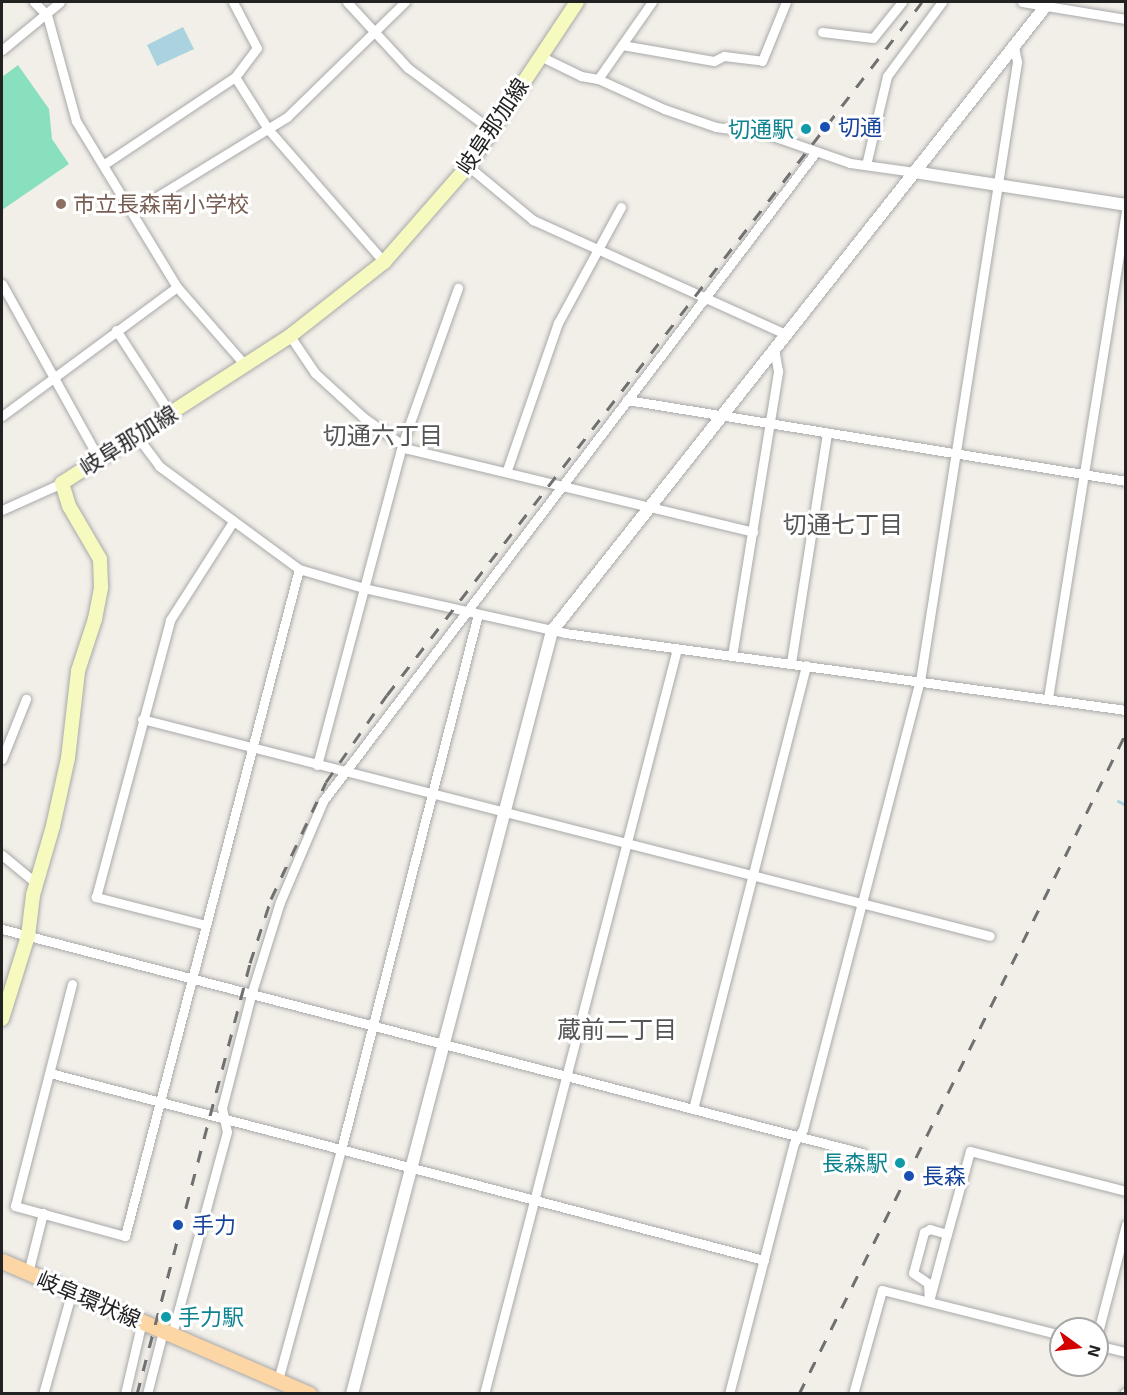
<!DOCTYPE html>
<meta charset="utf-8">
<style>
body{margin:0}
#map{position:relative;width:1127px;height:1395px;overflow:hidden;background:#f2efe9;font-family:"Exo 2","Noto Sans JP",sans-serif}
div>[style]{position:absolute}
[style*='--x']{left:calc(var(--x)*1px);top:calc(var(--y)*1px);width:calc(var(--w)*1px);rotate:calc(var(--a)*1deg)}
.pitch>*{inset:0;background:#88e0be}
.water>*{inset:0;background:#aad3df}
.stream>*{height:3px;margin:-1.5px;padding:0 1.5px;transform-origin:1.5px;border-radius:1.5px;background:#aad3df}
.roads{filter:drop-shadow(0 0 2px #a9a9a9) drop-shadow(0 0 2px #a9a9a9)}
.minor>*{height:9px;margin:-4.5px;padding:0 4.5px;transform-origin:4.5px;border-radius:4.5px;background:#fff}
.tertiary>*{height:12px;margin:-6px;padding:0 6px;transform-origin:6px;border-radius:6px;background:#fff}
.secondary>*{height:14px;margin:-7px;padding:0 7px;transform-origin:7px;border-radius:7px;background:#f7fabf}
.primary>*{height:15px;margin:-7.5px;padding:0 7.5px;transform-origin:7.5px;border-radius:7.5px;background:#fcd6a4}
.rail>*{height:3px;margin-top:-1.5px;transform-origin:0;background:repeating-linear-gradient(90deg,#707070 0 12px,transparent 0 24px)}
.dots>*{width:16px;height:16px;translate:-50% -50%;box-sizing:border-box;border:3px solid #fff;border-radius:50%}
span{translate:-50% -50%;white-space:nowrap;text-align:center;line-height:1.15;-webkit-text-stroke:6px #fff;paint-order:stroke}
.street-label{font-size:22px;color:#222}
.transit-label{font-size:22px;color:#164399}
.left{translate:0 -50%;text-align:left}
.culture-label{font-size:22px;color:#0d838f}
.right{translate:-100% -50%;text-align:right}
.education-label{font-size:22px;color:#785e54}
.neighbourhood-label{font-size:24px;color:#555}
.frame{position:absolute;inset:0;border:3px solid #222;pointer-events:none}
.north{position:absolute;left:1049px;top:1317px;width:60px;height:60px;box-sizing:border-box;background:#fff;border:2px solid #a7a7a7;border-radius:50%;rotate:105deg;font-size:16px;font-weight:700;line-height:24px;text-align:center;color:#222}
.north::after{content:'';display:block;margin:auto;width:21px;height:27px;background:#d40000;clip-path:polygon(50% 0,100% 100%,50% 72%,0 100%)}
</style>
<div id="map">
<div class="pitch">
<div style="clip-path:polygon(18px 65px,49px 109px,52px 139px,69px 164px,2px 210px,2px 77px)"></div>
</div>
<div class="water">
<div style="clip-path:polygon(183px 27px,194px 49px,157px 66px,147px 45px)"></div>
</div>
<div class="stream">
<div style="--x:1118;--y:801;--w:9;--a:27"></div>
</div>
<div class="roads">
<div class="minor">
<div style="--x:34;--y:2;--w:18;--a:45"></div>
<div style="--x:47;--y:15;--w:110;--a:74.7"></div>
<div style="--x:76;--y:121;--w:194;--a:58.7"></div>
<div style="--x:177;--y:287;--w:105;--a:48.9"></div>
<div style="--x:347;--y:2;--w:90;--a:47.3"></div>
<div style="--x:408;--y:68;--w:102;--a:36.6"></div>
<div style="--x:1022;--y:2;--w:105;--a:9.3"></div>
<div style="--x:822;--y:32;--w:51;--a:6.7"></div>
<div style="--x:873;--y:38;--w:46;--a:-51.1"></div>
<div style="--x:622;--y:45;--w:93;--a:9.9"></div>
<div style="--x:714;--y:61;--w:11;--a:-27"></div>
<div style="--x:724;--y:56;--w:38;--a:7"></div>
<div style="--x:762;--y:61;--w:64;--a:-67.9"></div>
<div style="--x:2;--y:50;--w:75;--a:-39.6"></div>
<div style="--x:540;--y:56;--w:46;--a:26"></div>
<div style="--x:581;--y:76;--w:17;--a:10"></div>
<div style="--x:598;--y:79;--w:72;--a:24.4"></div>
<div style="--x:664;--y:109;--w:55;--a:19.1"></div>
<div style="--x:716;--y:127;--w:51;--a:7.8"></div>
<div style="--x:767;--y:134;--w:88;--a:19.3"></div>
<div style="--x:850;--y:163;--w:65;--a:8"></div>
<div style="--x:235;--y:77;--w:62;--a:57.6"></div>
<div style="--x:268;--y:129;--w:176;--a:48.9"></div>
<div style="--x:598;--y:79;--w:94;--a:-55"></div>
<div style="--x:103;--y:165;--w:159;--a:-33.7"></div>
<div style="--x:235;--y:77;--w:36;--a:-53"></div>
<div style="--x:257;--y:48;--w:52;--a:-117.6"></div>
<div style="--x:866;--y:165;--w:91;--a:-76.7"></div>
<div style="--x:887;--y:76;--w:92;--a:-53.4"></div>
<div style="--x:468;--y:166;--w:85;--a:39.7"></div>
<div style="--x:533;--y:220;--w:277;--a:24.3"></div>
<div style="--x:132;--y:212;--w:182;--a:-31.5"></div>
<div style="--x:287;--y:117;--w:165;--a:-44.3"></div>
<div style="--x:2;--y:284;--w:200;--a:61"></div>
<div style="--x:116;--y:330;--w:99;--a:57"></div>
<div style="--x:290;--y:336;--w:45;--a:56"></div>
<div style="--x:315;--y:373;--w:65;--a:42.5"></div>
<div style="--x:363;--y:417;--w:55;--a:35.4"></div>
<div style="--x:408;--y:449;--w:355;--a:13.5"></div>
<div style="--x:627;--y:400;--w:506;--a:9.22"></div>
<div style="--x:2;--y:416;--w:217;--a:-36.4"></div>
<div style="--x:136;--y:435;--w:39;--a:53"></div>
<div style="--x:159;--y:466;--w:174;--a:36.3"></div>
<div style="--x:299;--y:569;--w:68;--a:16.3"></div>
<div style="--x:364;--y:588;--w:206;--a:12.6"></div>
<div style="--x:565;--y:633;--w:566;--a:7.82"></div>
<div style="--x:507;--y:470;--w:156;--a:-70.9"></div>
<div style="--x:558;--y:323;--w:132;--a:-61.5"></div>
<div style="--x:2;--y:510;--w:66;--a:-24.2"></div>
<div style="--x:732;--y:656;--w:289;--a:-80.8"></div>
<div style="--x:778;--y:371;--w:22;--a:-100"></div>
<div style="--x:791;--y:663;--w:233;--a:-81.1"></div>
<div style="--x:1048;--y:698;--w:493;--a:-80.9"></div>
<div style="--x:142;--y:719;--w:875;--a:14.35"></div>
<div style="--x:2;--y:759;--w:65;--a:-68.2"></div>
<div style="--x:317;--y:765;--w:331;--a:-75.1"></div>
<div style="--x:402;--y:445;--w:167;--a:-70.4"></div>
<div style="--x:2;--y:855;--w:44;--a:39.5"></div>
<div style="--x:206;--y:925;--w:114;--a:-165.7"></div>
<div style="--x:96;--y:897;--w:287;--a:-75"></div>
<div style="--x:170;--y:620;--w:115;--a:-57.4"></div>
<div style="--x:2;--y:929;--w:889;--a:14.6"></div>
<div style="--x:72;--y:984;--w:229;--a:104.4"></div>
<div style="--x:15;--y:1206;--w:114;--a:15.3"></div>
<div style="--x:125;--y:1236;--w:689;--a:-75.38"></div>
<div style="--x:50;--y:1073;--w:738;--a:14.68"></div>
<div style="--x:693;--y:1109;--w:458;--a:-75.7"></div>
<div style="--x:947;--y:1234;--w:18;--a:-164"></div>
<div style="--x:930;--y:1229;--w:7;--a:153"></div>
<div style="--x:924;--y:1232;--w:42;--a:105"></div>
<div style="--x:913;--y:1273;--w:18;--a:34"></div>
<div style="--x:928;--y:1283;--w:18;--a:87"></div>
<div style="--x:929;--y:1301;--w:69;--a:-75"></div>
<div style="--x:947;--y:1234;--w:86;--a:-74.5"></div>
<div style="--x:970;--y:1151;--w:161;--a:14.4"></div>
<div style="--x:28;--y:1273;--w:62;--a:-76"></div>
<div style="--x:172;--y:1334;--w:209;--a:-74.8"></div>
<div style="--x:227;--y:1132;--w:25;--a:-102"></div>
<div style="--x:222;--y:1108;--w:117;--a:-75.6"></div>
<div style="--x:251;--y:995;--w:97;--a:-72.7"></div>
<div style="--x:280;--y:902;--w:110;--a:-66.9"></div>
<div style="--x:323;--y:801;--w:814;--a:-52.79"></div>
<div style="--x:1097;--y:1336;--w:115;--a:-75.4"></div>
<div style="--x:1097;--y:1345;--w:30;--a:14"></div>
<div style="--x:278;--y:1380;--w:238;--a:-74.7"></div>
<div style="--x:341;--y:1150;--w:553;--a:-75.66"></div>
<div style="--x:43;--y:1394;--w:107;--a:-74.3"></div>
<div style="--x:125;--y:1394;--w:75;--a:-76.9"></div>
<div style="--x:147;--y:1394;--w:65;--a:-75.7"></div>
<div style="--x:484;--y:1394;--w:770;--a:-75.48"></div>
<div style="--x:729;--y:1394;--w:259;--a:-75.5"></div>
<div style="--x:794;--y:1143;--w:17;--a:-57"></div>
<div style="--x:803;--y:1129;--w:463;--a:-75.4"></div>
<div style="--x:920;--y:681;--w:627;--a:-81.09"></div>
<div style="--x:1017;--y:62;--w:16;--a:-101"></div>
<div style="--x:853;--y:1394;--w:108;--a:-74.4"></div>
<div style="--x:882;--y:1290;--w:185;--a:14.1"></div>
<div style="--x:1124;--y:1394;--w:3;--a:-45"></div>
</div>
<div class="tertiary">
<div style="--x:914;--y:172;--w:215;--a:8.8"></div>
<div style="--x:352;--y:1394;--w:789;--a:-75.31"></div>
<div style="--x:552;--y:631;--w:802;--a:-51.69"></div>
</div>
<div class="secondary">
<div style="--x:2;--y:1019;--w:87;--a:-72.6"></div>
<div style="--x:28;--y:936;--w:41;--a:-83"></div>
<div style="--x:33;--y:895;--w:72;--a:-73.8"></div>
<div style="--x:53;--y:826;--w:70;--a:-77.6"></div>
<div style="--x:68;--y:758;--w:88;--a:-83.4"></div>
<div style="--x:78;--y:671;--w:55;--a:-71.9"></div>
<div style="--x:95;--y:619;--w:33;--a:-79"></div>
<div style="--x:101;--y:587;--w:28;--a:-92"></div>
<div style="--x:100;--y:559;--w:61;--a:-120.3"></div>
<div style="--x:69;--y:506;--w:24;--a:-107"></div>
<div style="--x:62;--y:483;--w:271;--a:-32.8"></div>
<div style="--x:290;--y:336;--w:120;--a:-38.2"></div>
<div style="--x:384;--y:262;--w:128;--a:-48.8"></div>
<div style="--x:468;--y:166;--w:197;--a:-56.4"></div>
</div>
<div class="primary">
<div style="--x:2;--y:1261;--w:335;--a:23.4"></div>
</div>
</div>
<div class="rail">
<div style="--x:137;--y:1394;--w:446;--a:-75.3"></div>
<div style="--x:250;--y:963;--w:67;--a:-71.8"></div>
<div style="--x:271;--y:899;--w:129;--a:-64.8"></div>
<div style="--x:326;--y:782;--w:106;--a:-55"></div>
<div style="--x:387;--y:695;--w:875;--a:-52.33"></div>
<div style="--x:799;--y:1394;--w:737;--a:-63.68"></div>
</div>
<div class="dots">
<div style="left:825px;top:127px;background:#1a4fb4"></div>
<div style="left:806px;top:129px;background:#0f9aa8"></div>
<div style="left:61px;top:204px;background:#8d6e63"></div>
<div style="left:900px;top:1163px;background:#0f9aa8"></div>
<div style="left:909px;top:1176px;background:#1a4fb4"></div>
<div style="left:178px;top:1225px;background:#1a4fb4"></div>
<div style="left:166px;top:1317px;background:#0f9aa8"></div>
</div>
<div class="street-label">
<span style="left:492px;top:126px;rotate:-56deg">岐阜那加線</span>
<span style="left:128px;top:440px;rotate:-32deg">岐阜那加線</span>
<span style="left:89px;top:1299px;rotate:23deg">岐阜環状線</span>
</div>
<div class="transit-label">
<span class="left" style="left:838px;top:127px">切通</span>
<span class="left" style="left:922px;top:1176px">長森</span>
<span class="left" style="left:192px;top:1225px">手力</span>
</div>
<div class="culture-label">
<span class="right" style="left:794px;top:129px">切通駅</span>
<span class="right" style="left:888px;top:1163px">長森駅</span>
<span class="left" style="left:178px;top:1317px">手力駅</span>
</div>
<div class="education-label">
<span class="left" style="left:73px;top:204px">市立長森南小学校</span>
</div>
<div class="neighbourhood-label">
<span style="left:383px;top:435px">切通六丁目</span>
<span style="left:843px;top:524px">切通七丁目</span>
<span style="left:617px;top:1029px">蔵前二丁目</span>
</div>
<div class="frame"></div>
<div class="north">N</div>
</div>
